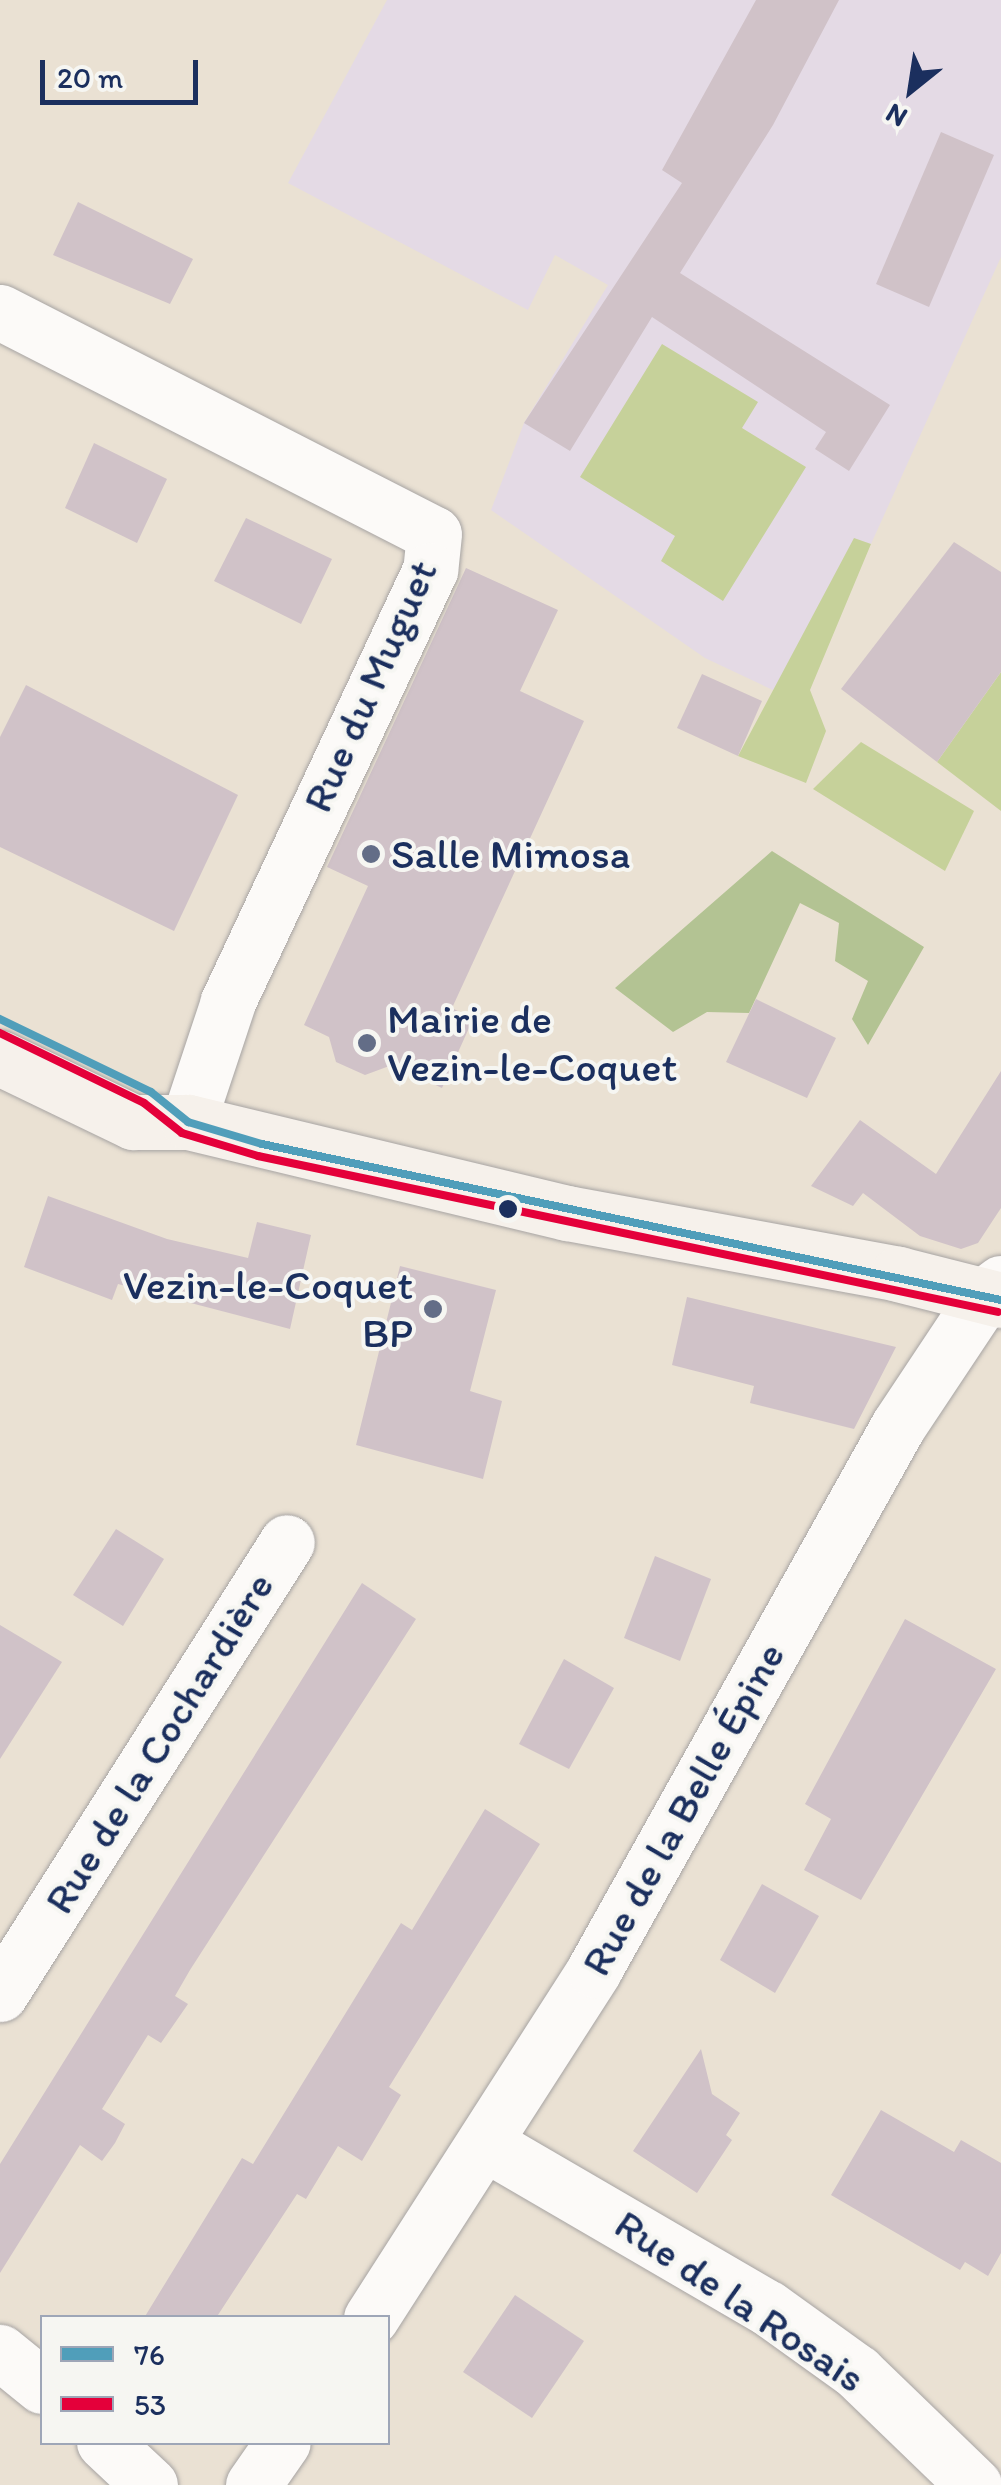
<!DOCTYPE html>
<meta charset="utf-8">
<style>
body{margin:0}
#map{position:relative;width:1001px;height:2485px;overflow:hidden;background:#eae1d3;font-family:Itim,sans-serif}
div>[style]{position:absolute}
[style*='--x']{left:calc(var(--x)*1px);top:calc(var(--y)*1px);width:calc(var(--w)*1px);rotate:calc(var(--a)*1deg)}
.built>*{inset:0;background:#e4dae5}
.green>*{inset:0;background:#c6d19a}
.forest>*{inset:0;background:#b3c393}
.building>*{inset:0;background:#d0c2c8}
.roads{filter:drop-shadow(0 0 2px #a7a4a3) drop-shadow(0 0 2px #a7a4a3)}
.minor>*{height:55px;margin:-27.5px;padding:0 27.5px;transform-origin:27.5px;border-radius:27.5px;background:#fcfaf8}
.tertiary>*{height:55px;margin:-27.5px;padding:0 27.5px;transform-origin:27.5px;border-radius:27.5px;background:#fcfaf8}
.secondary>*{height:55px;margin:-27.5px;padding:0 27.5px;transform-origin:27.5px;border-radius:27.5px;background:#f6f1eb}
.bus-1>*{height:8px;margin:-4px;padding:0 4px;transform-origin:4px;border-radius:4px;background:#509eba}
.bus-2>*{height:8px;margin:-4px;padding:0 4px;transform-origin:4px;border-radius:4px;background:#e4003a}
.dots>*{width:28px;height:28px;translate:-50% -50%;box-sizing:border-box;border:5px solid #f6f6f2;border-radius:50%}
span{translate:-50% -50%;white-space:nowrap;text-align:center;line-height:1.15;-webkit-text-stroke:8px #f6f6f2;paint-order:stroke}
.street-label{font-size:42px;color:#1b2f5e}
.poi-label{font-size:42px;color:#1b2f5e}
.left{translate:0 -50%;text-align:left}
.right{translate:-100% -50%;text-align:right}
.legend{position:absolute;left:40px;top:2315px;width:350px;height:130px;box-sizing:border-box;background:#f6f6f2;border:2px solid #9ea6b7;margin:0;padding:12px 18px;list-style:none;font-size:30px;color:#1b2f5e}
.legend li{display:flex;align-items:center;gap:20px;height:50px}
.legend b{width:50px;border:2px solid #9ea6b7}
.north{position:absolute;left:861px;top:40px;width:100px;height:100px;-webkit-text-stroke:8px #f6f6f2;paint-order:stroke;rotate:210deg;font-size:28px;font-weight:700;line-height:40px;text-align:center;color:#1b2f5e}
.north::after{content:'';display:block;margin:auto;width:35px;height:45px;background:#1b2f5e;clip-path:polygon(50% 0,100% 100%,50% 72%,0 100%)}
.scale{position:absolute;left:40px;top:60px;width:158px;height:45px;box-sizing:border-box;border:5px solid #1b2f5e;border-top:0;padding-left:12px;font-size:30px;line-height:35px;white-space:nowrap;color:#1b2f5e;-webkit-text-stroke:8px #f6f6f2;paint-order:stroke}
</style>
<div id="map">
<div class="built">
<div style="clip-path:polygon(387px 0,1001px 0,1001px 257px,871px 544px,854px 539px,777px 692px,705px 658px,491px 510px,524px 423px,608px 285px,555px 255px,528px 310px,288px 183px)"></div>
</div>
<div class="green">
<div style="clip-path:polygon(662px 344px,758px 402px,742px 428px,806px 467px,723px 601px,661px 561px,675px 536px,580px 477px)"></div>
<div style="clip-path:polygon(854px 538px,871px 544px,810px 690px,826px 731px,806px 783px,738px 756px)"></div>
<div style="clip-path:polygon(1001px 672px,1001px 811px,937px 762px)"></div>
<div style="clip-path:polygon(861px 742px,974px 811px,945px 871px,813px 789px)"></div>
</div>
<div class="forest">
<div style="clip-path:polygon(772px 851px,924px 947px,868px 1045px,852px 1019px,868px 981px,835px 961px,839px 923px,800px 903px,749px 1013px,707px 1012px,673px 1032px,615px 988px)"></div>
</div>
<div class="building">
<div style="clip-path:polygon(756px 0,839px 0,773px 125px,680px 273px,890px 405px,849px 471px,815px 449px,826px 432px,652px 317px,570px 451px,524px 423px,682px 183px,662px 170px)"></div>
<div style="clip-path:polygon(941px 132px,994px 155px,929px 307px,876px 284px)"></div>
<div style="clip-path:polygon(78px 202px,193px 259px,170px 304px,53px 255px)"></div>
<div style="clip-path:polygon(94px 443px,167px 479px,137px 543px,65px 508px)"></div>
<div style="clip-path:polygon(246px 518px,332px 559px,301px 624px,214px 581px)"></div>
<div style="clip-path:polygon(954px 542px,1001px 572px,1001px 672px,937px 762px,841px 689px)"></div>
<div style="clip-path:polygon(466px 568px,558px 610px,520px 691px,584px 721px,452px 1008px,473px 1019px,442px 1088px,392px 1065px,365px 1075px,336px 1062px,329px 1037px,304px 1025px,368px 886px,327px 867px)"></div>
<div style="clip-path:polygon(702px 674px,762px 701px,738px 756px,677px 728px)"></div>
<div style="clip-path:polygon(26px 685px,238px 795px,174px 931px,0 847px,0 737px)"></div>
<div style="clip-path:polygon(756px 999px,836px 1038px,807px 1098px,726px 1062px)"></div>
<div style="clip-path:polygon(1001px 1071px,1001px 1208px,978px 1243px,961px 1249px,920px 1236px,863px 1193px,853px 1206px,811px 1186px,860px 1120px,936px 1174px)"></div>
<div style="clip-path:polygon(48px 1196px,167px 1239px,248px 1258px,257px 1222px,311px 1235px,290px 1329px,118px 1284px,112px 1300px,24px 1267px)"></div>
<div style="clip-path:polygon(400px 1266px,496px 1290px,470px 1391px,502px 1401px,483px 1479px,356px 1445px)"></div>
<div style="clip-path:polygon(687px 1297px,896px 1347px,854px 1429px,750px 1403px,754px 1386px,672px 1365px)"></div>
<div style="clip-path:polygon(116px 1529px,164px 1559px,123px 1626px,73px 1595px)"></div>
<div style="clip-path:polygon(655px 1556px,711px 1579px,680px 1661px,624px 1638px)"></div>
<div style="clip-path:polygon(362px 1583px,416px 1619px,190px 1970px,175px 1996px,188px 2004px,161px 2043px,148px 2035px,102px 2109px,125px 2124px,115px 2143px,102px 2161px,80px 2145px,0 2273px,0 2164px)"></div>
<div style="clip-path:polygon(905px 1619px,996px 1669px,861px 1900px,804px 1870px,831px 1819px,805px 1804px)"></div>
<div style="clip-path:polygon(0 1625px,62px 1662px,0 1759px)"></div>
<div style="clip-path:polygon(564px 1659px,614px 1688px,569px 1769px,519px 1744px)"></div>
<div style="clip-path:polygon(485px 1809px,540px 1844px,389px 2087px,401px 2095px,362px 2161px,338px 2146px,306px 2199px,297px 2194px,216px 2318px,144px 2318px,242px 2158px,253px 2164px,401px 1923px,412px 1930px)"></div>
<div style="clip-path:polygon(762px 1884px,819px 1916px,775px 1993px,720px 1960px)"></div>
<div style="clip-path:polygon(701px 2049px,712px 2094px,740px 2113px,726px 2135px,732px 2140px,697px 2193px,633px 2151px)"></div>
<div style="clip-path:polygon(881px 2110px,954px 2152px,961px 2140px,1001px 2163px,1001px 2253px,988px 2276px,965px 2262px,960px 2270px,831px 2195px)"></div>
<div style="clip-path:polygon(515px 2295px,584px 2341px,532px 2418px,463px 2372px)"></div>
</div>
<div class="roads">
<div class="minor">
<div style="--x:0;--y:312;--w:487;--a:27.1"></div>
<div style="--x:434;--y:534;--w:36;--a:96"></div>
<div style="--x:430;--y:570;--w:477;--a:115.1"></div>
<div style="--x:228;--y:1002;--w:126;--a:108.4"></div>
<div style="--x:0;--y:1994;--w:535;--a:-57.59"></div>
<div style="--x:486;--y:2144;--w:326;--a:30.2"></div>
<div style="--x:768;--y:2308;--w:110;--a:35.7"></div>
<div style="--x:857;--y:2372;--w:163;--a:44"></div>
<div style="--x:0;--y:2352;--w:54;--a:39"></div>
<div style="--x:104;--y:2442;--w:63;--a:43.1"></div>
</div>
<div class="tertiary">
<div style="--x:371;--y:2318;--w:413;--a:-57.3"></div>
<div style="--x:594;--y:1970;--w:623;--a:-60.8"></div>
<div style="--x:898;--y:1426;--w:157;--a:-56.4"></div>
<div style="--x:985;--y:1295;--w:20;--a:-37"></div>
<div style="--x:253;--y:2485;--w:52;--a:-55.1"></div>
</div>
<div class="secondary">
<div style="--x:0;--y:1058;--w:148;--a:25.7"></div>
<div style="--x:133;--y:1122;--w:55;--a:0"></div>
<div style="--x:188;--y:1122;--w:390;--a:13.5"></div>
<div style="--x:567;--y:1213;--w:337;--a:10.4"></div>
<div style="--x:898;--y:1274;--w:106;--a:14.2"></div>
</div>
</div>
<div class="bus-1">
<div style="--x:0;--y:1019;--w:168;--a:25.8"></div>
<div style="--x:151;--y:1092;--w:48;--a:39"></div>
<div style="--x:188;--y:1122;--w:77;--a:16.6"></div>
<div style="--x:262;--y:1144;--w:755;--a:11.92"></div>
</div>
<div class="bus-2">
<div style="--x:0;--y:1033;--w:160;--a:25.9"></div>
<div style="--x:144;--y:1103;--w:48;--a:38.3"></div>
<div style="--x:182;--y:1133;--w:79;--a:16.8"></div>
<div style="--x:258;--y:1156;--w:756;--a:11.9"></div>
</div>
<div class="dots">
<div style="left:371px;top:854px;background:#636d87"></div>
<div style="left:367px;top:1043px;background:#636d87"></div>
<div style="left:508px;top:1209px;background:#1b2f5e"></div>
<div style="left:433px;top:1309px;background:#636d87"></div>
</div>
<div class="street-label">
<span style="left:370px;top:686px;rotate:-66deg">Rue du Muguet</span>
<span style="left:159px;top:1743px;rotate:-58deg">Rue de la Cochardière</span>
<span style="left:683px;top:1809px;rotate:-61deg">Rue de la Belle Épine</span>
<span style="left:740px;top:2301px;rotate:34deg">Rue de la Rosais</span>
</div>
<div class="poi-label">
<span class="left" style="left:391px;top:854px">Salle Mimosa</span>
<span class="left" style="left:387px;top:1043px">Mairie de<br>Vezin-le-Coquet</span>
<span class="right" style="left:413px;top:1309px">Vezin-le-Coquet<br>BP</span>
</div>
<ul class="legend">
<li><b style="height:12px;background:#509eba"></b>76</li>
<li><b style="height:12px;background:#e4003a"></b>53</li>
</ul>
<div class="north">N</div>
<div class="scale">20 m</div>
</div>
